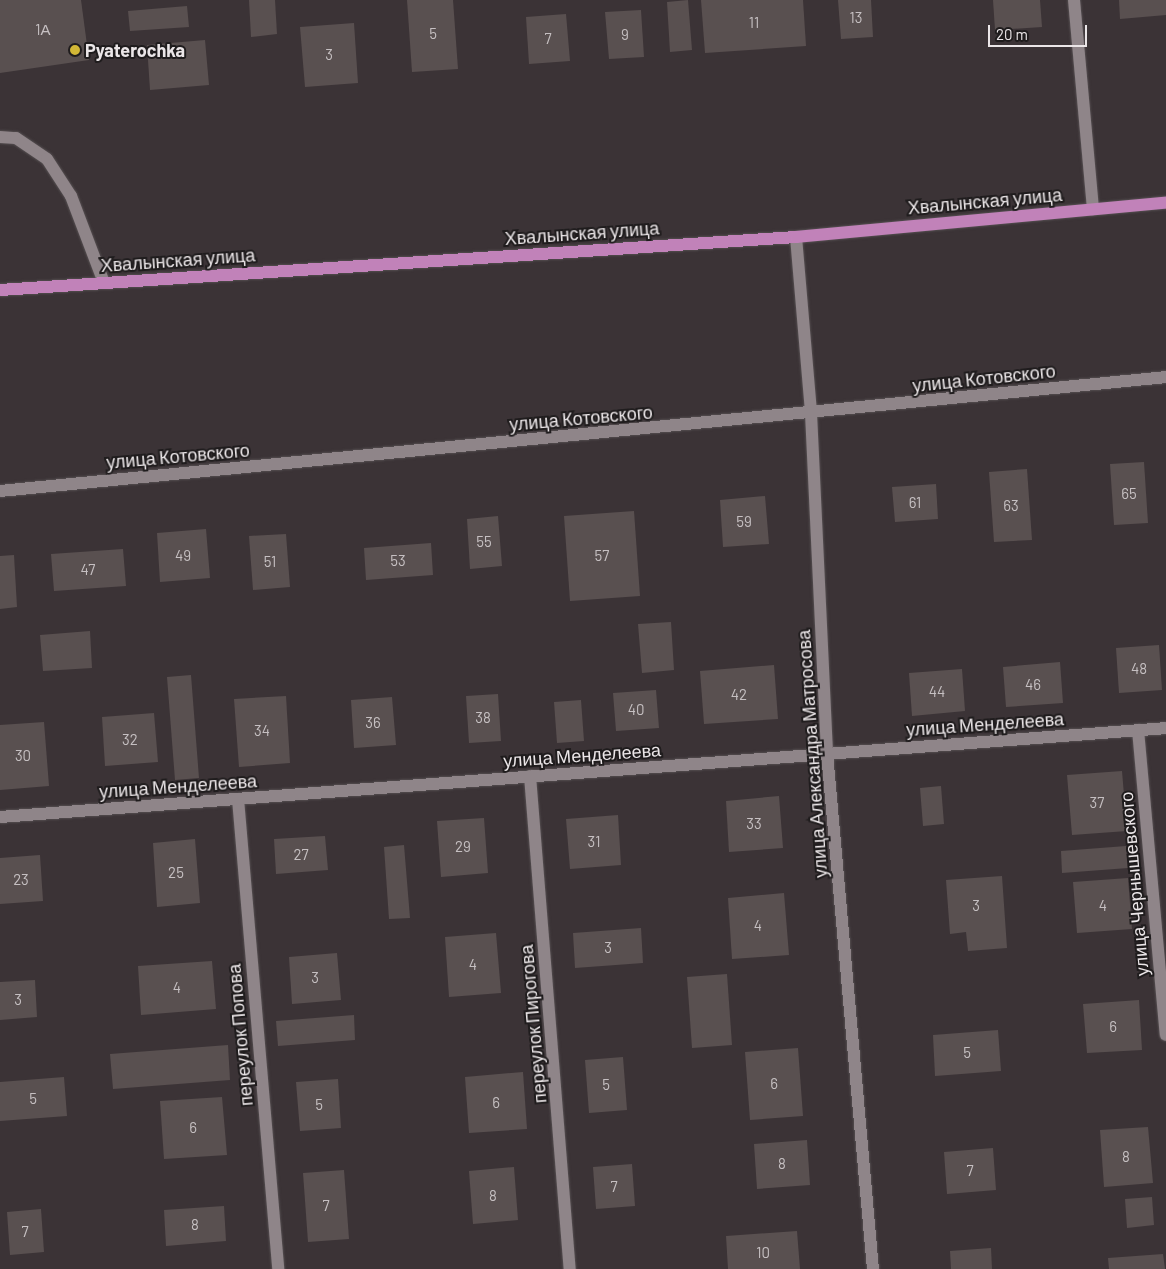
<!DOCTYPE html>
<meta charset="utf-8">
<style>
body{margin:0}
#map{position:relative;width:1166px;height:1269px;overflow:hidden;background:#3b3336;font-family:Barlow,sans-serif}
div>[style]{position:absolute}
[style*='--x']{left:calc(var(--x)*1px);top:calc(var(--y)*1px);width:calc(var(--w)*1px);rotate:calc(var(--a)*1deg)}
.building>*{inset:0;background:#595050}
.roads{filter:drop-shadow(0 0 1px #565052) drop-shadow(0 0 1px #565052)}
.service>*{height:12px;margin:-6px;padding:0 6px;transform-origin:6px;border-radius:6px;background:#8f8589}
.minor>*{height:12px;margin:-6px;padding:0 6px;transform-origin:6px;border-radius:6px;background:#8f8589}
.primary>*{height:12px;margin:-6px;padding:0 6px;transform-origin:6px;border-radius:6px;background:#c182b9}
.dots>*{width:14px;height:14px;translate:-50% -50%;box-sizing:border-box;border:2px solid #1f1c1d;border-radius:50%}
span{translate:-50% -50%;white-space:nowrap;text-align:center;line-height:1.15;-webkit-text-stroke:4px #1f1c1d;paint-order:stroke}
.number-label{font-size:15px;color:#c6c0c2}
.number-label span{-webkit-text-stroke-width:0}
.poi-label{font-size:18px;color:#ebe6e8;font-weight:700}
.left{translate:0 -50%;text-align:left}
.street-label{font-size:18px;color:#ebe6e8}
.scale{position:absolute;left:988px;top:25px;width:99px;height:22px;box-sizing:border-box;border:2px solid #ebe6e8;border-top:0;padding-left:6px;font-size:15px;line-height:18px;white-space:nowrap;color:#ebe6e8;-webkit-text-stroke:4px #1f1c1d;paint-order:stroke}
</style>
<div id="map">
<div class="building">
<div style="clip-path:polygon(0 0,81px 0,89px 60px,0 73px)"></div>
<div style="clip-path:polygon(249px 0,275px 0,277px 34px,251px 37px)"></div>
<div style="clip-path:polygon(407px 0,453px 0,458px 69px,412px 72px)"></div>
<div style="clip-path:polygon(688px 0,692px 50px,670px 52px,667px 2px)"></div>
<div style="clip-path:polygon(701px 0,803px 0,806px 46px,705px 53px)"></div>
<div style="clip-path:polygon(838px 0,871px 0,873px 37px,841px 39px)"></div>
<div style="clip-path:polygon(993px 0,1040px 0,1042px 27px,995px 30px)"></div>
<div style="clip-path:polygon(1119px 0,1166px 0,1166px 15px,1120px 19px)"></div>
<div style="clip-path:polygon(187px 6px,189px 27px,130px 31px,128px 11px)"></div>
<div style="clip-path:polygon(641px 10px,644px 57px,609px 59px,605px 12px)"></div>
<div style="clip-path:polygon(566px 14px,570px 61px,529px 64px,526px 17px)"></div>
<div style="clip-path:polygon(354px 23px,358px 83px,305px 87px,300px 27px)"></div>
<div style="clip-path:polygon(205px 40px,209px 85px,150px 90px,147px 45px)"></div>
<div style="clip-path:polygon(1144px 462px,1148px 523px,1114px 525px,1110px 464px)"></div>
<div style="clip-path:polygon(1027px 469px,1032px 540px,994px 542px,989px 472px)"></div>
<div style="clip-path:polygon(936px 484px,938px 519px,895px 522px,892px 487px)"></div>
<div style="clip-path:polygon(765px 496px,769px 544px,723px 547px,720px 500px)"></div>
<div style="clip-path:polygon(634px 511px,640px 596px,570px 601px,564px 516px)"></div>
<div style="clip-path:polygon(498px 516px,502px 566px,470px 569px,467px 519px)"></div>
<div style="clip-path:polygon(206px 529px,210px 578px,160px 582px,157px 533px)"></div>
<div style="clip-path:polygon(286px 534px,290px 587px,253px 590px,249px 536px)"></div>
<div style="clip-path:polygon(431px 543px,433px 575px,366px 580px,364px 548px)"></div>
<div style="clip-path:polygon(123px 549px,126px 586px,54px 591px,51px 554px)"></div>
<div style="clip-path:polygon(14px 555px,17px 607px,0 609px,0 556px)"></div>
<div style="clip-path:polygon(671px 622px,674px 670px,642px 673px,638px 624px)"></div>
<div style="clip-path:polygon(90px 631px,92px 668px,43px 671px,40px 635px)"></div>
<div style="clip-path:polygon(1159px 645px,1162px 690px,1119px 693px,1116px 648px)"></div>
<div style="clip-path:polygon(1060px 662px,1063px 703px,1006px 707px,1003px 667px)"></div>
<div style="clip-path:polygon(774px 665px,778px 719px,704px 724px,700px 671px)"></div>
<div style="clip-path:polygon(962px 669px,965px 711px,912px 716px,909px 673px)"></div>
<div style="clip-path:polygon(191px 675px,199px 778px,175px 780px,167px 677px)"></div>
<div style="clip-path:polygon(656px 690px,659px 728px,616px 731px,613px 693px)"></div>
<div style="clip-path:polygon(498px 694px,501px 741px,469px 743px,466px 696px)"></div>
<div style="clip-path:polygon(286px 696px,290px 763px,239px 767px,234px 699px)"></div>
<div style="clip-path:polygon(392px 697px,396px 745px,354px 748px,351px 700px)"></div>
<div style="clip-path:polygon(581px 700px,584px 741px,557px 743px,554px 702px)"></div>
<div style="clip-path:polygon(154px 713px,158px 762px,105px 766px,102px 717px)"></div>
<div style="clip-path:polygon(44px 722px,49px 786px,0 790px,0 725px)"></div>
<div style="clip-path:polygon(1122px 771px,1127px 831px,1072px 835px,1067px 775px)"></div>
<div style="clip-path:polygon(941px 786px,944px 824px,923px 826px,920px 788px)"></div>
<div style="clip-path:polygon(779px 796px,783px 848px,729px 852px,726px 801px)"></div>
<div style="clip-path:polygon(618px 815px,621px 865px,570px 869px,566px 819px)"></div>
<div style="clip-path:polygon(484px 818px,488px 873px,441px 877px,437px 821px)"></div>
<div style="clip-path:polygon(325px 836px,328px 870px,276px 874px,274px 839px)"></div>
<div style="clip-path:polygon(195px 839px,200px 903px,157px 907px,153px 843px)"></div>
<div style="clip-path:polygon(404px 845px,410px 918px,389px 919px,384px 847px)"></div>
<div style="clip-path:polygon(1126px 846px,1128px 868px,1062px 873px,1061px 851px)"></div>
<div style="clip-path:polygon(40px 855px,43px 901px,0 904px,0 858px)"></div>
<div style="clip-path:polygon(1002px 876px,1007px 948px,968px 951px,966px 932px,950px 934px,946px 880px)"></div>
<div style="clip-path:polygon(1128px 878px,1132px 929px,1077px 933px,1073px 882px)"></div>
<div style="clip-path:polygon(784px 893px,789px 955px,732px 959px,728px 898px)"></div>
<div style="clip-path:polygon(641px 928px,643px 963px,575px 968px,573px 933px)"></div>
<div style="clip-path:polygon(496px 933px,501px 993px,449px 997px,445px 937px)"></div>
<div style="clip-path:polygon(337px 953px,341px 1000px,292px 1004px,289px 957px)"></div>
<div style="clip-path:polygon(212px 961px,216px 1009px,141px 1015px,138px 966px)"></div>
<div style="clip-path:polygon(727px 974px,732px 1045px,692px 1048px,687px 977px)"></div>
<div style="clip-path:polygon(35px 980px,37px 1017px,0 1020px,0 982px)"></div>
<div style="clip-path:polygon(1139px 1000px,1142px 1050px,1087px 1053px,1083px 1004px)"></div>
<div style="clip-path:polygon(354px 1015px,355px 1040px,278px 1046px,276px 1021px)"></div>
<div style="clip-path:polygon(998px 1030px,1001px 1071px,935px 1076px,933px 1035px)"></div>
<div style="clip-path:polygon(228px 1045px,230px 1080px,113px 1089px,110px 1054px)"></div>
<div style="clip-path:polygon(798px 1048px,803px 1116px,750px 1120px,745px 1052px)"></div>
<div style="clip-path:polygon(623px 1057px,627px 1110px,589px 1113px,585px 1060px)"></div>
<div style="clip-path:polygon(523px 1072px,527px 1129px,469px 1133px,465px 1077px)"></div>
<div style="clip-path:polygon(64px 1077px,67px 1116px,0 1121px,0 1082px)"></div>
<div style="clip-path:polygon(338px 1079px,341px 1128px,300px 1131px,296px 1082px)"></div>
<div style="clip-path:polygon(222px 1097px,227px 1155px,164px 1159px,160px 1101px)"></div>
<div style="clip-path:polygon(1148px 1127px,1153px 1183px,1104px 1187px,1100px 1130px)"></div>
<div style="clip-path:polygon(807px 1140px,810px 1185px,757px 1189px,754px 1144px)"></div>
<div style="clip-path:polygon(993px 1148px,996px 1190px,947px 1194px,944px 1152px)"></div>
<div style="clip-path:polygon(632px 1164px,635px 1206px,596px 1209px,593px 1167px)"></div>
<div style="clip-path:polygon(514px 1167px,518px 1220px,473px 1224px,469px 1171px)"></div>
<div style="clip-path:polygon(344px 1170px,349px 1239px,308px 1242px,303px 1173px)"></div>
<div style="clip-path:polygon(1152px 1197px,1154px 1225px,1127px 1228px,1125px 1199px)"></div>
<div style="clip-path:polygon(224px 1206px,226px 1241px,166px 1246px,164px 1210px)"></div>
<div style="clip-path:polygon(41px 1209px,44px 1252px,10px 1255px,7px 1212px)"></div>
<div style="clip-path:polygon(797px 1231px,800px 1269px,728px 1269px,726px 1236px)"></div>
<div style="clip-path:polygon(991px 1248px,992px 1269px,951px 1269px,950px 1251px)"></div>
<div style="clip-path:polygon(1163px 1254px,1165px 1269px,1109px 1269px,1108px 1258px)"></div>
</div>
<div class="roads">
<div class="service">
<div style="--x:0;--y:137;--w:16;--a:4"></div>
<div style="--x:16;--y:138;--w:37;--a:34"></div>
<div style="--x:47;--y:159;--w:44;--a:57"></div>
<div style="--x:71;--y:196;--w:93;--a:69.2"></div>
</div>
<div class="minor">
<div style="--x:1074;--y:0;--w:210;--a:84.8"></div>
<div style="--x:796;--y:237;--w:177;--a:85.1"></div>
<div style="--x:811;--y:413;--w:340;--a:87.3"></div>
<div style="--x:827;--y:753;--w:518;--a:84.91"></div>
<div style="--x:0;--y:491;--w:1172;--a:-5.58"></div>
<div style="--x:1138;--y:730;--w:306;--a:84.8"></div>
<div style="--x:530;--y:776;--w:495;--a:85.4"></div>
<div style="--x:238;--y:799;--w:472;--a:85.1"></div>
<div style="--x:0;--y:817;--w:1169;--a:-4.36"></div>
</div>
<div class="primary">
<div style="--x:0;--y:290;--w:798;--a:-3.81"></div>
<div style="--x:796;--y:237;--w:372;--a:-5.3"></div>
</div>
</div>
<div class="dots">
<div style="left:75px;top:50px;background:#d2b736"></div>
</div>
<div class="number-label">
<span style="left:856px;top:18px">13</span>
<span style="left:754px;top:23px">11</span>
<span style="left:43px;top:30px">1А</span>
<span style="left:433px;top:34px">5</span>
<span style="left:625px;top:35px">9</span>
<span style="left:548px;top:39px">7</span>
<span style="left:329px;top:55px">3</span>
<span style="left:1129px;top:494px">65</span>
<span style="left:915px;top:503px">61</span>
<span style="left:1011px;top:506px">63</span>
<span style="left:744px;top:522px">59</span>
<span style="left:484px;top:542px">55</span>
<span style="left:183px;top:556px">49</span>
<span style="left:602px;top:556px">57</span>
<span style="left:398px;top:561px">53</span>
<span style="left:270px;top:562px">51</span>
<span style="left:88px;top:570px">47</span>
<span style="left:1139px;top:669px">48</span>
<span style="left:1033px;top:685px">46</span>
<span style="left:937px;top:692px">44</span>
<span style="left:739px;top:695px">42</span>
<span style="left:636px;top:710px">40</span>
<span style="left:483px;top:718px">38</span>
<span style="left:373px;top:723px">36</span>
<span style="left:262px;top:731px">34</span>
<span style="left:130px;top:740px">32</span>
<span style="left:23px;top:756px">30</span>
<span style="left:1097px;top:803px">37</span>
<span style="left:754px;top:824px">33</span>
<span style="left:594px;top:842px">31</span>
<span style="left:463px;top:847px">29</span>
<span style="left:301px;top:855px">27</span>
<span style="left:176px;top:873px">25</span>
<span style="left:21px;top:880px">23</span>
<span style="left:976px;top:906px">3</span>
<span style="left:1103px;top:906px">4</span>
<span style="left:758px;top:926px">4</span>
<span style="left:608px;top:948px">3</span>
<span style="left:473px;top:965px">4</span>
<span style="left:315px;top:978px">3</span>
<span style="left:177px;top:988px">4</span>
<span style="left:18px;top:1000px">3</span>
<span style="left:1113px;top:1027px">6</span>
<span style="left:967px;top:1053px">5</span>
<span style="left:774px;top:1084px">6</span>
<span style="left:606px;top:1085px">5</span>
<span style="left:33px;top:1099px">5</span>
<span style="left:496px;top:1103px">6</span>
<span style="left:319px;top:1105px">5</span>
<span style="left:193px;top:1128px">6</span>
<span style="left:1126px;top:1157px">8</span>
<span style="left:782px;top:1164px">8</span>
<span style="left:970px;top:1171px">7</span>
<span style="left:614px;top:1187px">7</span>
<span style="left:493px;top:1196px">8</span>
<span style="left:326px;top:1206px">7</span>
<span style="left:195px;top:1225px">8</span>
<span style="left:25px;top:1232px">7</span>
<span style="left:763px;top:1253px">10</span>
</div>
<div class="poi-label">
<span class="left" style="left:85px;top:50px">Pyaterochka</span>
</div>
<div class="street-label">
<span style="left:985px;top:201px;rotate:-5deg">Хвалынская улица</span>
<span style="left:582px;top:233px;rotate:-4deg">Хвалынская улица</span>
<span style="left:178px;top:260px;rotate:-4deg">Хвалынская улица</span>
<span style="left:984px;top:378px;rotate:-6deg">улица Котовского</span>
<span style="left:581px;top:418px;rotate:-5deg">улица Котовского</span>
<span style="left:178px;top:456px;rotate:-5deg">улица Котовского</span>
<span style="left:985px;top:724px;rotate:-4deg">улица Менделеева</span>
<span style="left:812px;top:754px;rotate:-94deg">улица Александра Матросова</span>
<span style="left:582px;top:755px;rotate:-4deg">улица Менделеева</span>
<span style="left:178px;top:786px;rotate:-4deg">улица Менделеева</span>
<span style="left:1134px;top:884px;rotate:-95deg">улица Чернышевского</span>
<span style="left:533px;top:1024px;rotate:-95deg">переулок Пирогова</span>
<span style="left:240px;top:1035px;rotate:-95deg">переулок Попова</span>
</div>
<div class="scale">20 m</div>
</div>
